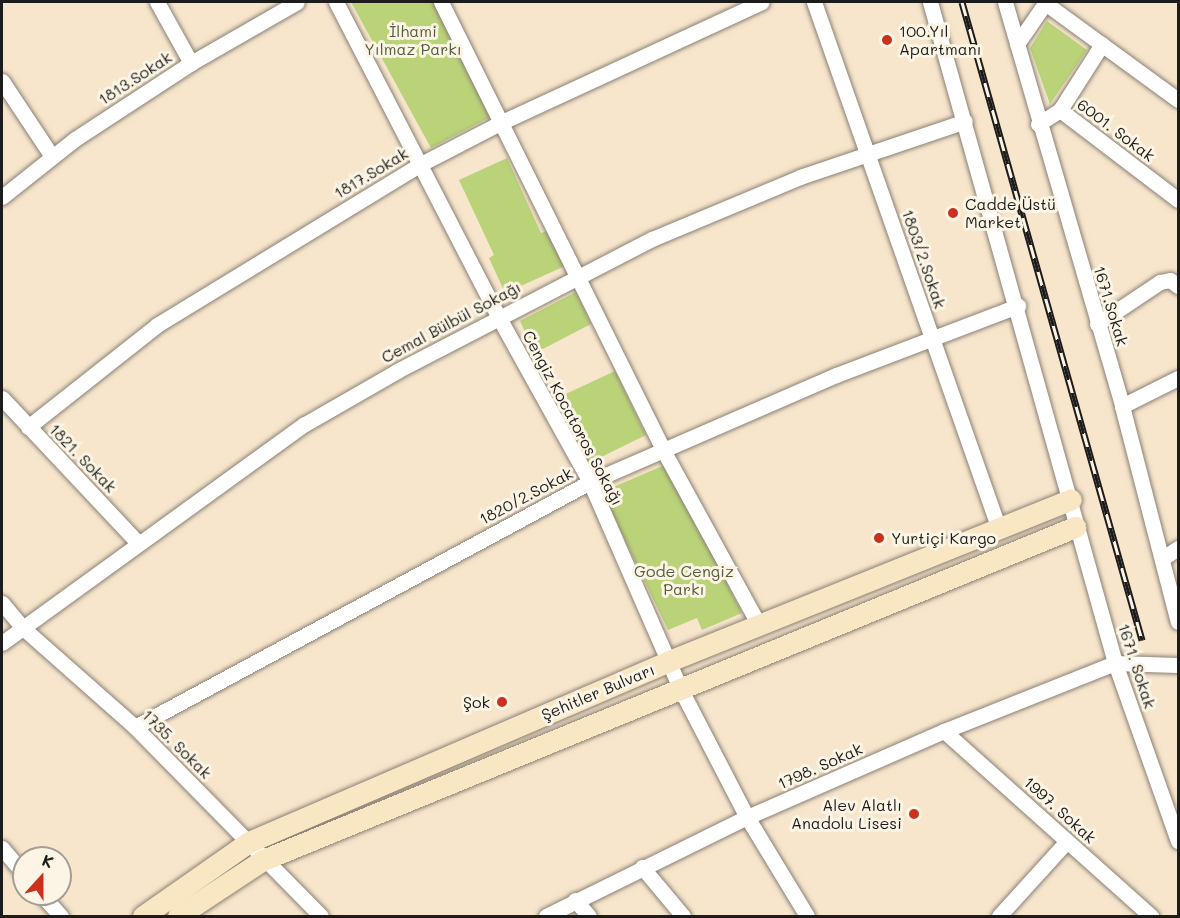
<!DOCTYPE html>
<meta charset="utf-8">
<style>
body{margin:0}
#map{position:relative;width:1180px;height:918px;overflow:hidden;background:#f7e5cc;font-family:Mali,sans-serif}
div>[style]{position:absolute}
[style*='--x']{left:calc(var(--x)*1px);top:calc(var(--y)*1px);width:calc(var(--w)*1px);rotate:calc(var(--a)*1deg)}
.green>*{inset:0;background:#bad379}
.roads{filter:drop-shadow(0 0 2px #8a8074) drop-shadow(0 0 2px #8a8074)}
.street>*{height:15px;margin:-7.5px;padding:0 7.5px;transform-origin:7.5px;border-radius:7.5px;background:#fff}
.secondary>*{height:21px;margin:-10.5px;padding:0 10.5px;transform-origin:10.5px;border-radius:10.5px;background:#f9e7c3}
.rail>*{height:7px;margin-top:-3.5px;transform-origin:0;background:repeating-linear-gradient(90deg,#fcf5e5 0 14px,#1c1c1c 0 28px);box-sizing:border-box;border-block:2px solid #1c1c1c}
.dots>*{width:16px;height:16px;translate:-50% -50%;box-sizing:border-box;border:3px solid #fcf5e5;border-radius:50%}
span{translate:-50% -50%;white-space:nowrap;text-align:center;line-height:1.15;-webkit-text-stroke:6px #fcf5e5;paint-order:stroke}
.park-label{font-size:16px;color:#535c3d}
.poi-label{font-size:16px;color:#1c1c1c}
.left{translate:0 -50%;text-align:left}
.right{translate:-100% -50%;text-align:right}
.street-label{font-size:16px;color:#1c1c1c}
.frame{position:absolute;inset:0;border:3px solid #1c1c1c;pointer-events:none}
.north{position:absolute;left:12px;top:846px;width:60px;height:60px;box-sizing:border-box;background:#fcf5e5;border:2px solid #a29e95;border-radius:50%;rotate:21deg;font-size:16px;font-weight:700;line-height:24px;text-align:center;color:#1c1c1c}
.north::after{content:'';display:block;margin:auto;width:21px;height:27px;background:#c8321e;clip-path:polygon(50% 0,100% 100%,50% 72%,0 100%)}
</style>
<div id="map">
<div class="green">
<div style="clip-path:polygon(351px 2px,434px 2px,492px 116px,431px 148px)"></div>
<div style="clip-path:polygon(1047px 21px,1087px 50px,1050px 104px,1030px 48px)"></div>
<div style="clip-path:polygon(507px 158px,541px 233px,548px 231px,565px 266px,505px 293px,489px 258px,494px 255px,459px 180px)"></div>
<div style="clip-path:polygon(576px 292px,591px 324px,535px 353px,520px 321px)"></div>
<div style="clip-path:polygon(615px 371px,646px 435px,589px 463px,557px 398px)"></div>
<div style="clip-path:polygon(667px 464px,742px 613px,702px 630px,697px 618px,668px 630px,602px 492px)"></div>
</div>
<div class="roads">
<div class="street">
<div style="--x:157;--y:2;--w:70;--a:60.9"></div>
<div style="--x:336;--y:2;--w:353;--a:62.7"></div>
<div style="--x:498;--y:316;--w:190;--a:61"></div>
<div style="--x:590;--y:482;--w:225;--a:66.4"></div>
<div style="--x:680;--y:688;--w:145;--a:62.6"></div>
<div style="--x:747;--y:817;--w:116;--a:58.8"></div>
<div style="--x:441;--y:2;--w:498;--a:63.6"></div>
<div style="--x:662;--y:448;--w:202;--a:61.3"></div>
<div style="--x:814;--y:2;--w:559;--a:70.66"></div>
<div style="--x:930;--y:2;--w:686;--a:74.36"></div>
<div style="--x:1115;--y:663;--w:189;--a:70.5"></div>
<div style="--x:1005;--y:2;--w:421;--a:73.8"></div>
<div style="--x:1122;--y:406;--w:223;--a:75.5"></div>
<div style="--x:1045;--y:3;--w:165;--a:36.1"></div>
<div style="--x:1017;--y:44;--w:51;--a:-55.4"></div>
<div style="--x:2;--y:81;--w:89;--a:56.5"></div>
<div style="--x:1060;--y:110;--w:148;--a:37.3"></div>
<div style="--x:1038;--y:124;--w:26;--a:-32"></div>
<div style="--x:1060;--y:110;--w:78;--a:-57.5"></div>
<div style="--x:2;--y:197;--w:93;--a:-38.5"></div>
<div style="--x:75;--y:139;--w:139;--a:-33.2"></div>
<div style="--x:191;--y:63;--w:122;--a:-29.9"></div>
<div style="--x:1097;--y:324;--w:76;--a:-33.7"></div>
<div style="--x:1160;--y:282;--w:10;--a:-11"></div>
<div style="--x:1170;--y:280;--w:10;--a:37"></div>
<div style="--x:2;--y:398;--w:199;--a:46.8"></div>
<div style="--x:1122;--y:406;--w:63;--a:-26.6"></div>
<div style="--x:28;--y:427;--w:164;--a:-38.3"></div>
<div style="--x:157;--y:325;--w:309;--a:-31.4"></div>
<div style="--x:421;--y:164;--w:91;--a:-27.4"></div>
<div style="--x:502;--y:122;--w:286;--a:-24.8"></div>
<div style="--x:1163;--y:558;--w:18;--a:-34"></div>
<div style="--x:2;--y:603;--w:33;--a:50"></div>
<div style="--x:23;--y:628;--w:149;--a:41.5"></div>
<div style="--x:135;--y:727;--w:265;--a:45.5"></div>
<div style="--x:2;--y:643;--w:374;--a:-35.9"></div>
<div style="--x:305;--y:424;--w:106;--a:-29.9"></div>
<div style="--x:397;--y:371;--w:287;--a:-27.4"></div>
<div style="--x:652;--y:239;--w:160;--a:-22.7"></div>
<div style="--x:800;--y:177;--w:174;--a:-18.7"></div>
<div style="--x:135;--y:727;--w:517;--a:-28.3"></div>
<div style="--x:590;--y:482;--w:268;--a:-23.5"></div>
<div style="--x:836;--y:375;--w:195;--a:-20.8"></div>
<div style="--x:944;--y:731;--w:278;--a:41.8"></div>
<div style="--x:2;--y:848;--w:34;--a:50"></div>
<div style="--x:642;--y:867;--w:64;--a:50.1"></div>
<div style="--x:41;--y:894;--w:30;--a:48"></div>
<div style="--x:575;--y:900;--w:21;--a:49"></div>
<div style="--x:546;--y:916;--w:224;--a:-26.2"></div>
<div style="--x:747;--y:817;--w:215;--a:-23.6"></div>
<div style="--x:944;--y:731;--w:184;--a:-21.7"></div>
<div style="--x:1115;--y:663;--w:63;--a:1.8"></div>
<div style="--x:999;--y:916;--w:101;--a:-47.8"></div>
</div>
<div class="secondary">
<div style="--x:143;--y:916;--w:129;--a:-34.9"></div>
<div style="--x:249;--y:842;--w:457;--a:-23.3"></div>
<div style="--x:669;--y:661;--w:433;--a:-21.9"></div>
<div style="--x:178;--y:916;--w:102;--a:-33.4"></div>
<div style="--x:263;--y:860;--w:878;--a:-22.3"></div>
</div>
</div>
<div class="rail">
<div style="--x:962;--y:2;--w:663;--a:74.24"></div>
</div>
<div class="dots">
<div style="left:887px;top:40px;background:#c8321e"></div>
<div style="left:953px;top:213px;background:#c8321e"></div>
<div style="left:879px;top:538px;background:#c8321e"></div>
<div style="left:502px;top:702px;background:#c8321e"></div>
<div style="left:914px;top:814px;background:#c8321e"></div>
</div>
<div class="park-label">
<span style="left:413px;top:40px">İlhami<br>Yılmaz Parkı</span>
<span style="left:684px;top:580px">Gode Cengiz<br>Parkı</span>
</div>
<div class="poi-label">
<span class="left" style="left:899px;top:40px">100.Yıl<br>Apartmanı</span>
<span class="left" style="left:965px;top:213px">Cadde Üstü<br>Market</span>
<span class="left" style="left:891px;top:538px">Yurtiçi Kargo</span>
<span class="right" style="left:490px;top:702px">Şok</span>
<span class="right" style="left:902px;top:814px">Alev Alatlı<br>Anadolu Lisesi</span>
</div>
<div class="street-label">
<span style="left:135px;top:78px;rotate:-33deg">1813.Sokak</span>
<span style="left:1116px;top:130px;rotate:37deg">6001. Sokak</span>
<span style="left:371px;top:173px;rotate:-31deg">1817.Sokak</span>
<span style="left:924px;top:259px;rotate:71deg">1803/2.Sokak</span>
<span style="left:1111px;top:306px;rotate:73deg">1671.Sokak</span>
<span style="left:451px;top:322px;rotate:-28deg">Cemal Bülbül Sokağı</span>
<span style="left:573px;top:418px;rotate:62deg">Cengiz Kocatoros Sokağı</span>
<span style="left:83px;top:458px;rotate:46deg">1821. Sokak</span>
<span style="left:526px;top:496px;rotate:-28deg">1820/2.Sokak</span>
<span style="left:1137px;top:666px;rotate:72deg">1671. Sokak</span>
<span style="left:598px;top:692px;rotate:-23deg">Şehitler Bulvarı</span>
<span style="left:177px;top:744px;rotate:45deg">1735. Sokak</span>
<span style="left:820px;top:766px;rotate:-24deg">1798. Sokak</span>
<span style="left:1060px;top:810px;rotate:42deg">1997. Sokak</span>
</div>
<div class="frame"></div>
<div class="north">K</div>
</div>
